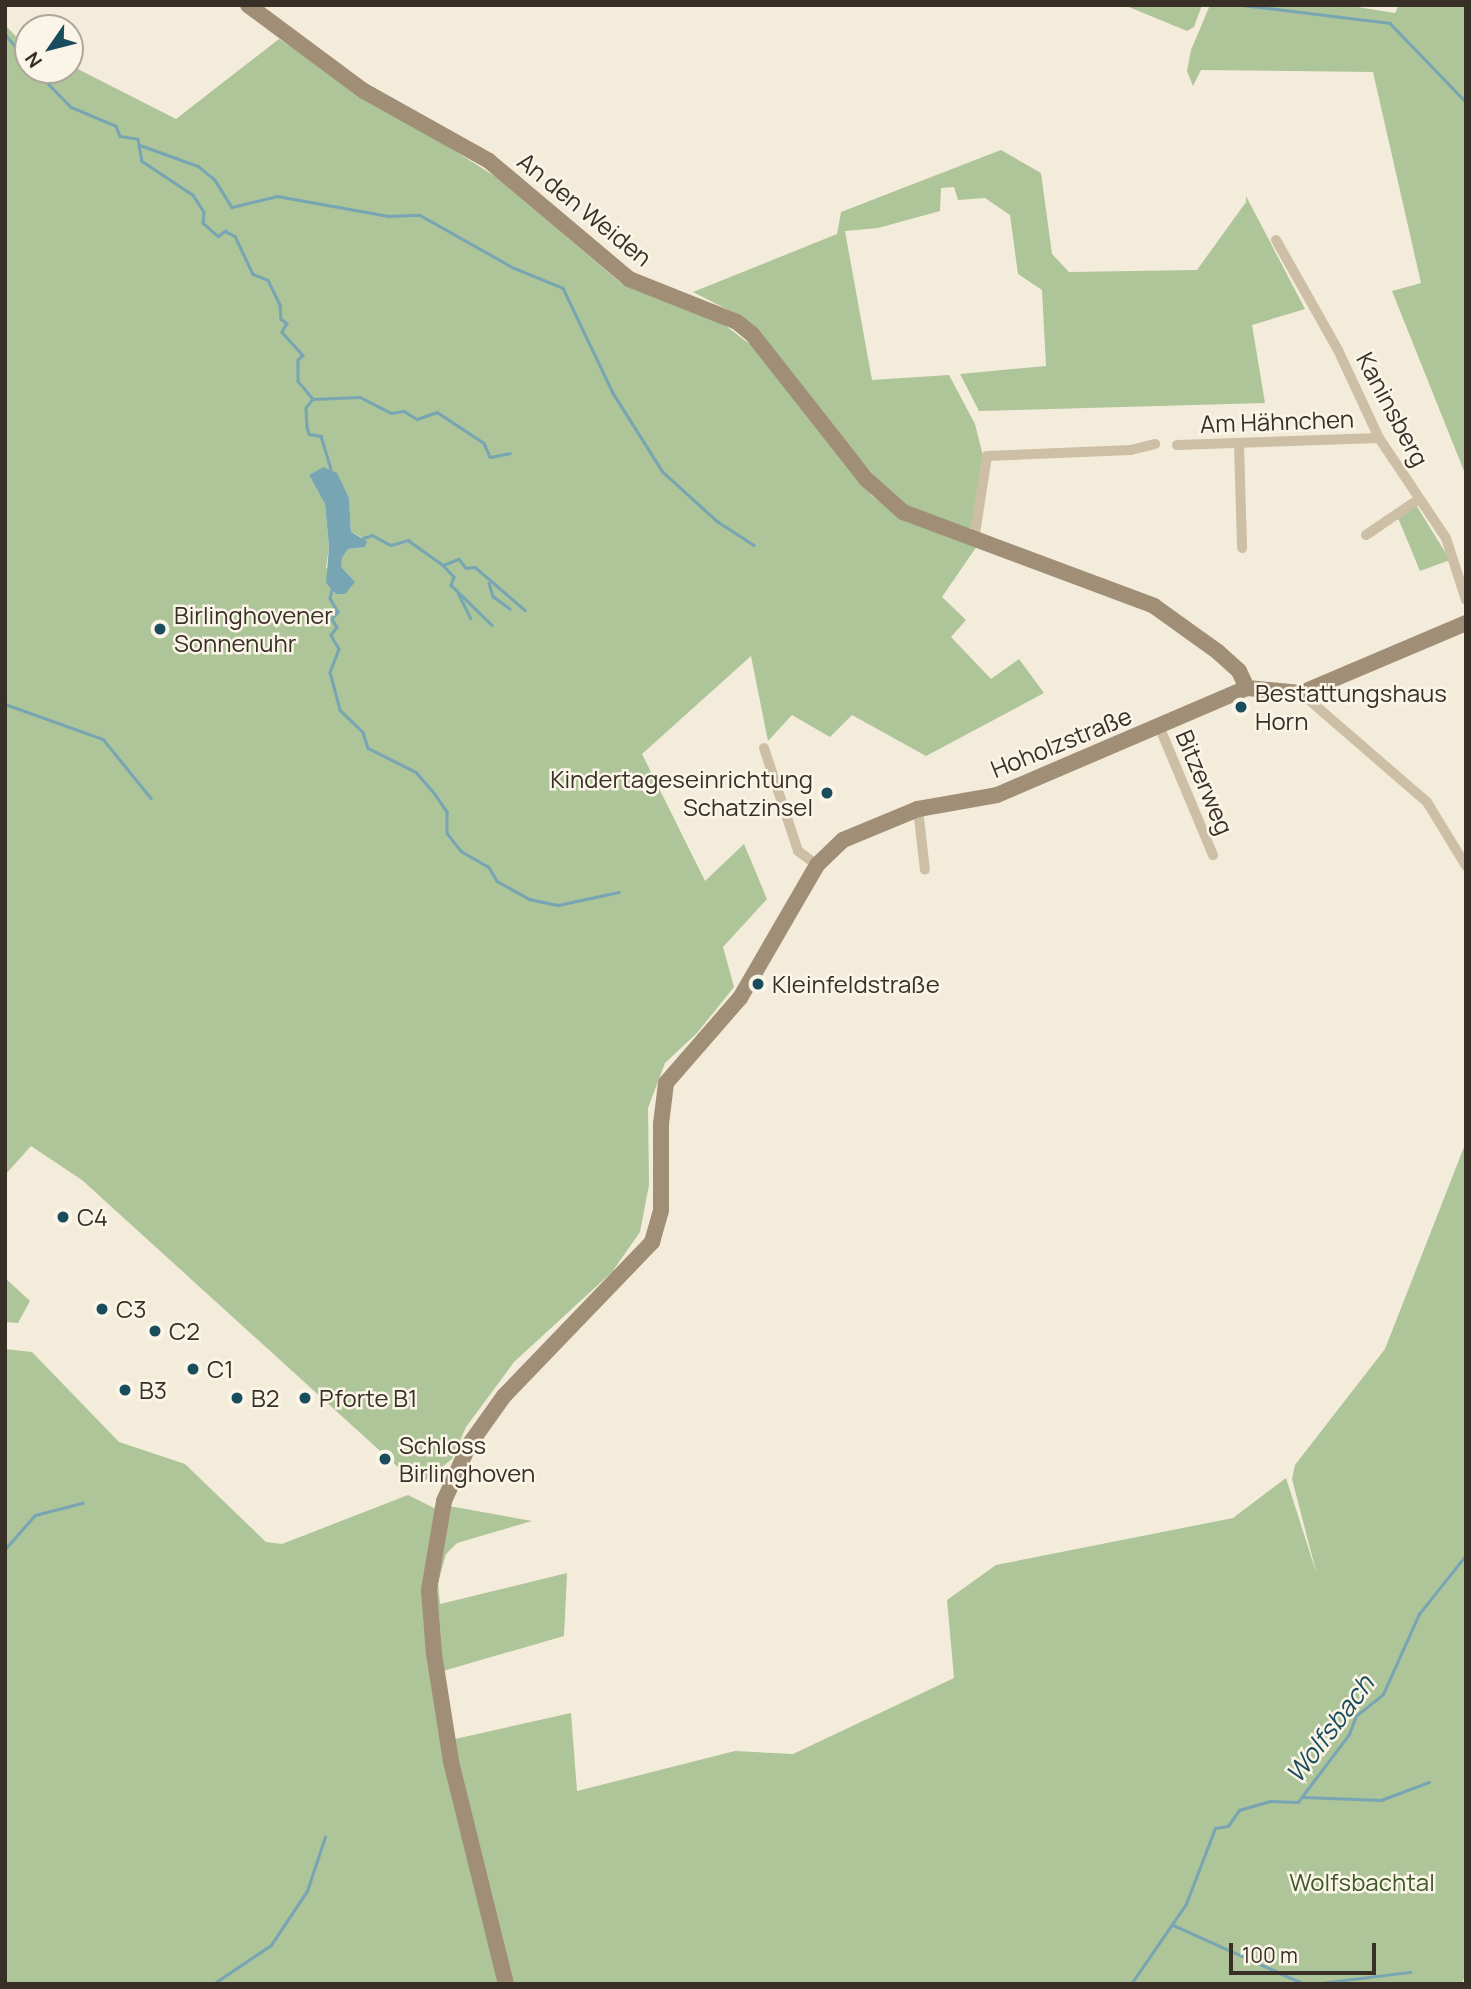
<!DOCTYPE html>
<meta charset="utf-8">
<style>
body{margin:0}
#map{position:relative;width:1471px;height:1989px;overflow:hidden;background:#f4ecda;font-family:Manrope,sans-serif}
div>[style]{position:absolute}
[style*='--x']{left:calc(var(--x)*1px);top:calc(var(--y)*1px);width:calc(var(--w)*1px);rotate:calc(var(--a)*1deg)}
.green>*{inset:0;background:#aec499}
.water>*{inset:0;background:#77a5b3}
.stream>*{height:2.5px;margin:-1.25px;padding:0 1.25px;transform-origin:1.25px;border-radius:1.25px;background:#77a5b3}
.street>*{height:10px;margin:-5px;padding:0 5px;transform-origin:5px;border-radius:5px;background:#cdbfa5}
.secondary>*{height:16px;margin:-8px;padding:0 8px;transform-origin:8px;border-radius:8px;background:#a18e76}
.dots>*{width:19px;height:19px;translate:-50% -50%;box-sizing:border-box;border:4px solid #fbf5e7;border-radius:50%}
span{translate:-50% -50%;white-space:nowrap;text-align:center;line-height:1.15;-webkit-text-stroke:5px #fbf5e7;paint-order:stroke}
.street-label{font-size:24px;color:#383027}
.poi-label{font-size:24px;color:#383027}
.left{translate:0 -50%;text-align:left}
.right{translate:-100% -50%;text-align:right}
.park-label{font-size:24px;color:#3e5829}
.water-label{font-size:26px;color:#194c5d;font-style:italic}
.frame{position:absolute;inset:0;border:7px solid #383027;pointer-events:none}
.north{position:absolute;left:14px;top:14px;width:70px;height:70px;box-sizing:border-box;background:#fbf5e7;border:2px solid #ada69a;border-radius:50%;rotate:235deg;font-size:19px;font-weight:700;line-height:28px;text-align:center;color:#383027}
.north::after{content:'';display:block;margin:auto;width:24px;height:32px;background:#194c5d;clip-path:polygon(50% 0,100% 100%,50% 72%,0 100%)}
.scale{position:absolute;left:1229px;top:1943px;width:147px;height:32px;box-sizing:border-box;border:4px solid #383027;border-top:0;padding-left:9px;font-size:21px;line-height:24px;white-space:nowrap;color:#383027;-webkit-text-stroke:5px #fbf5e7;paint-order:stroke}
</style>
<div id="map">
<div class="green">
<div style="clip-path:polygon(1124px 5px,1202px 5px,1194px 27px,1187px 31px)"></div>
<div style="clip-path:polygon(1210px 5px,1345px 5px,1395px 13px,1399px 5px,1466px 5px,1466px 476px,1392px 291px,1421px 283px,1373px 72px,1201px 70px,1193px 86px,1187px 71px,1191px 50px)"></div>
<div style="clip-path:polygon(evenodd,5px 25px,28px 49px,28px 70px,70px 70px,70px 65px,176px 119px,279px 39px,496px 177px,622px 284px,722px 323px,751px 345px,872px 496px,900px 517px,977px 546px,942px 597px,966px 620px,951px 637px,991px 679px,1019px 659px,1044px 693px,926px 756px,852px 715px,830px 737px,792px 715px,768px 741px,751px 656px,642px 754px,705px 881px,744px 844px,767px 899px,723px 947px,734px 987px,697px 1033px,665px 1063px,648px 1108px,649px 1185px,640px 1232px,612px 1272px,514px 1362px,466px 1427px,452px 1459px,422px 1483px,412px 1480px,82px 1180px,31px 1146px,5px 1175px,5px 25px,323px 467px,349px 498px,351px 532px,363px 538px,365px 547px,348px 549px,342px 558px,340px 567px,354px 582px,326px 568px,329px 547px,325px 504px,309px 475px,323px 467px)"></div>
<div style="clip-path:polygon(1001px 150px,1041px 173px,1052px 254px,1069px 272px,1197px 270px,1246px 202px,1246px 196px,1305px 309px,1252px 325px,1265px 403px,979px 411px,960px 374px,1046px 366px,1042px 290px,1018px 274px,1010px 215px,985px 198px,958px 200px,954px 187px,941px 188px,940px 211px,878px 228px,845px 231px,872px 380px,949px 375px,975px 424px,983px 456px,973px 526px,967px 530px,894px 500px,744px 318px,693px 292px,837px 234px,841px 212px)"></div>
<div style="clip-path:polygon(1416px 505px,1450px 560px,1420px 571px,1398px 518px)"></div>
<div style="clip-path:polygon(1466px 1142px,1466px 1972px,1462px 1984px,5px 1984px,5px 1349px,32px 1352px,119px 1442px,185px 1464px,266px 1542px,282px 1544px,408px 1495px,446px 1514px,449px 1506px,532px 1521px,457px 1543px,446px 1554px,438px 1583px,440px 1604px,567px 1573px,564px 1636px,443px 1671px,455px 1739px,571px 1713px,577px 1791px,735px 1751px,793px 1754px,954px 1678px,947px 1600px,996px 1565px,1233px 1518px,1286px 1478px,1317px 1575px,1292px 1479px,1295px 1465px,1385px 1349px)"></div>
<div style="clip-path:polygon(5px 1278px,30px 1301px,18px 1323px,5px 1322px)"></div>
</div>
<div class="water">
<div style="clip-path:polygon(323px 467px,337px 473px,349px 498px,351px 532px,367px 541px,365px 547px,348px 549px,342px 558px,341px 567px,355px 582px,345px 594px,336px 594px,326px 583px,329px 547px,325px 504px,309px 475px)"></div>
</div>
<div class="stream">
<div style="--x:1242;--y:5;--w:149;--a:6.9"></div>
<div style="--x:1390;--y:23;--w:110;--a:46.1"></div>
<div style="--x:5;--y:34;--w:35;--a:50"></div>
<div style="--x:35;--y:70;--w:52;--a:45.8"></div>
<div style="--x:71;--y:107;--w:49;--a:22.9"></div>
<div style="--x:116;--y:126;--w:11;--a:68"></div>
<div style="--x:120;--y:136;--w:18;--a:9"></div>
<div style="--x:138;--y:139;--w:22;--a:80"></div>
<div style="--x:142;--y:161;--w:61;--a:33.7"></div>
<div style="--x:193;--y:195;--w:20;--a:57"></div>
<div style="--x:204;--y:212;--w:11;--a:95"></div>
<div style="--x:203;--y:223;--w:20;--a:41"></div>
<div style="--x:218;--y:236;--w:9;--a:-36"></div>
<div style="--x:225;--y:231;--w:11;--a:27"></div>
<div style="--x:235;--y:236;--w:42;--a:64.7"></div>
<div style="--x:253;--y:274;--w:16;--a:22"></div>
<div style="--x:268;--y:280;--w:28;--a:64"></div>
<div style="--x:280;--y:305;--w:14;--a:86"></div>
<div style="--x:281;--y:319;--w:7;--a:34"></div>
<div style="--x:287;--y:323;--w:10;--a:119"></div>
<div style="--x:282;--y:332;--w:31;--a:48"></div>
<div style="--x:303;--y:355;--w:7;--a:135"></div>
<div style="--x:298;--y:360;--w:21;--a:90"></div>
<div style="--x:298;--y:381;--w:23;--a:50"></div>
<div style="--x:313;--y:399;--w:11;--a:128"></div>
<div style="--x:306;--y:408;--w:19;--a:87"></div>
<div style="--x:307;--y:427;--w:7;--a:74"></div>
<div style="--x:309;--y:434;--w:12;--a:9"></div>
<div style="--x:321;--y:436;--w:34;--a:73"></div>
<div style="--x:140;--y:145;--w:62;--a:19.9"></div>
<div style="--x:198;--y:166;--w:22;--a:39"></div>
<div style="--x:215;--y:180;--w:32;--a:58"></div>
<div style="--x:232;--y:207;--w:46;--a:-13.7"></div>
<div style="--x:277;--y:196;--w:113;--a:10.2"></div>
<div style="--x:388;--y:216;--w:32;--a:-2"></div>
<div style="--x:420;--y:215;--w:108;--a:29.4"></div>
<div style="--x:514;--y:268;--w:53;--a:22.2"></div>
<div style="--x:563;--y:288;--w:116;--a:64.5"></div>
<div style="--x:613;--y:393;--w:93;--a:57.7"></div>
<div style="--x:663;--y:472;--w:73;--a:42.2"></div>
<div style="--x:717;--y:521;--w:44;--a:33"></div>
<div style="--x:313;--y:399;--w:47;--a:-2.4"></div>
<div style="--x:360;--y:397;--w:35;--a:27"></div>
<div style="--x:391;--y:413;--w:13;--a:-9"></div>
<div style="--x:404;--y:411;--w:15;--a:32"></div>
<div style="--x:417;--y:419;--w:21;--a:-19"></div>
<div style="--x:437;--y:412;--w:56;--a:33.4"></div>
<div style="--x:484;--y:443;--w:15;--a:67"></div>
<div style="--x:490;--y:457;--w:20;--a:-11"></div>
<div style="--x:363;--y:538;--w:9;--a:-18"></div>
<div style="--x:372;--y:535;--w:21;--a:28"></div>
<div style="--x:391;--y:545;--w:18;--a:-16"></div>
<div style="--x:408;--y:540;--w:43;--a:35.5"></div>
<div style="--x:443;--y:565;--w:17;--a:-21"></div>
<div style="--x:459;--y:559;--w:11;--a:52"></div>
<div style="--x:466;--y:568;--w:9;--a:-6"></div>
<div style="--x:475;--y:567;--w:66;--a:40.7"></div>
<div style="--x:443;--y:565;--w:16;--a:47"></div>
<div style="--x:454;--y:577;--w:9;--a:111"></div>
<div style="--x:451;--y:585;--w:57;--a:44.3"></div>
<div style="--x:489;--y:583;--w:14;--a:73"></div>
<div style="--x:493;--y:596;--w:21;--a:37"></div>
<div style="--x:332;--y:590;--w:8;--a:104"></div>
<div style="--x:330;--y:598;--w:16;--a:60"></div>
<div style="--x:338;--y:612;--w:9;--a:131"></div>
<div style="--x:332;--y:619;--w:9;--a:58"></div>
<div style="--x:337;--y:627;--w:10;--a:127"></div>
<div style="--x:331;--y:635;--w:16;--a:60"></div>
<div style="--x:339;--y:649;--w:25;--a:111"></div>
<div style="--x:330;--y:672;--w:39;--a:75"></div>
<div style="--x:340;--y:710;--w:32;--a:44"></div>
<div style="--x:363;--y:732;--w:17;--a:73"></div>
<div style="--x:368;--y:748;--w:54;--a:26.6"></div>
<div style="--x:416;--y:772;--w:29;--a:49"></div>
<div style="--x:435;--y:794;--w:22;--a:56"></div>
<div style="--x:447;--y:812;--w:21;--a:90"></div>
<div style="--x:447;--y:833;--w:23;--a:52"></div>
<div style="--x:461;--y:851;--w:32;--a:30"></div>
<div style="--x:489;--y:867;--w:16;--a:60"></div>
<div style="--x:497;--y:881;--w:37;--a:29"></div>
<div style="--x:529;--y:899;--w:30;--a:12"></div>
<div style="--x:558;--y:905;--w:62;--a:-12"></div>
<div style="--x:458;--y:593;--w:28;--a:63"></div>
<div style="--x:5;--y:704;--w:104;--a:19.7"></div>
<div style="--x:103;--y:739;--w:76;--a:50.9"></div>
<div style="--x:5;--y:1549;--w:45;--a:-48.6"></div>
<div style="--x:35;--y:1515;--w:49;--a:-14.3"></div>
<div style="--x:1303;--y:1797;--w:78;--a:2.2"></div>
<div style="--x:1381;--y:1800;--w:51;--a:-20.6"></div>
<div style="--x:1173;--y:1925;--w:144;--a:24.2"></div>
<div style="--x:213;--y:1984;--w:70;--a:-33.9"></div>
<div style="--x:271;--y:1945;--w:65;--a:-56.3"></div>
<div style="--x:307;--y:1891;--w:57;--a:-71.6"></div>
<div style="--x:1131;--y:1984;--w:97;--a:-55.5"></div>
<div style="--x:1186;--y:1904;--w:81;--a:-69.1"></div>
<div style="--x:1215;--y:1828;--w:13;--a:-9"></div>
<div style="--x:1228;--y:1826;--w:19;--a:-55"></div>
<div style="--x:1239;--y:1810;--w:32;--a:-16"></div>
<div style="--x:1270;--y:1801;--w:28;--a:2"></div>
<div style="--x:1298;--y:1802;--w:85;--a:-53.1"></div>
<div style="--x:1349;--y:1734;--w:19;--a:-69"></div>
<div style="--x:1356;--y:1716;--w:35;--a:-39"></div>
<div style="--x:1383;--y:1694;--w:88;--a:-65.8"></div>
<div style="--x:1419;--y:1614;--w:75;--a:-51.5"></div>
<div style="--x:1312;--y:1984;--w:99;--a:-7"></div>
</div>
<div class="street">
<div style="--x:1276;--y:240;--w:126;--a:60.6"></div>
<div style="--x:1338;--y:350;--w:97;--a:65"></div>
<div style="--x:1379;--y:438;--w:120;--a:56.2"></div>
<div style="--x:1446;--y:538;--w:65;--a:72.1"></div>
<div style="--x:1239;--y:444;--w:104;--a:88.3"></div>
<div style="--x:1177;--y:445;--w:202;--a:-2"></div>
<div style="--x:1366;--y:535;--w:64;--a:-34.2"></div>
<div style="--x:974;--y:540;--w:85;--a:-81.2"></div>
<div style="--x:987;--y:456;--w:144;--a:-2.4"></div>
<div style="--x:1131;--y:450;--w:25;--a:-14"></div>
<div style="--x:1301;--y:693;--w:167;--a:40.9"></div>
<div style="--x:1427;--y:802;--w:75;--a:58.6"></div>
<div style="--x:1159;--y:726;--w:140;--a:67.3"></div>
<div style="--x:764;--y:748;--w:108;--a:71.7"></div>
<div style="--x:798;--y:851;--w:24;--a:36"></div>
<div style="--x:918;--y:809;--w:61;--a:83.5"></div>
</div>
<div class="secondary">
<div style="--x:248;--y:5;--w:144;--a:36.6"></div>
<div style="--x:364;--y:91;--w:143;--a:29.2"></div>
<div style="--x:489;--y:161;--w:183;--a:40.1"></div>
<div style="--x:629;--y:279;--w:116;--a:21.7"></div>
<div style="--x:737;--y:322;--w:19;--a:39"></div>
<div style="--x:752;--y:334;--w:184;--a:51.8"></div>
<div style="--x:866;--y:479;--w:50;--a:41.7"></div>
<div style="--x:903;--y:512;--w:268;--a:20.5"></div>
<div style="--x:1154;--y:606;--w:79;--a:35.7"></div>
<div style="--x:1218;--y:652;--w:28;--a:42"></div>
<div style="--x:1239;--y:671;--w:19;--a:65"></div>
<div style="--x:506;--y:1984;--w:230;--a:-103.9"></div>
<div style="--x:451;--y:1761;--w:108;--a:-99"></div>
<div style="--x:434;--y:1654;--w:64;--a:-94.5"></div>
<div style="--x:429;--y:1590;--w:90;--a:-80.4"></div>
<div style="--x:444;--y:1501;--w:61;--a:-65.9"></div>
<div style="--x:469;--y:1445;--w:60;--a:-54.5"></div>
<div style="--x:504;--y:1396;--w:214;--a:-46.1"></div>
<div style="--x:652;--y:1242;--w:33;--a:-74"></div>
<div style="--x:661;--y:1210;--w:86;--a:-90"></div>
<div style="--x:661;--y:1124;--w:41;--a:-83"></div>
<div style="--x:666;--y:1083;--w:113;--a:-49"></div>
<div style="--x:740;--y:998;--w:154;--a:-59.9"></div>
<div style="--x:817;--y:865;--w:36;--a:-44"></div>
<div style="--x:843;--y:840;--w:81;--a:-22.5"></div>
<div style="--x:918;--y:809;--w:80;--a:-10"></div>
<div style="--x:997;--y:795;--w:272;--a:-23.2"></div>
<div style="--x:1247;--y:688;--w:54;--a:5.3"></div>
<div style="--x:1301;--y:693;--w:179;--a:-23"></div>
</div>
<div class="dots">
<div style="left:160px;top:629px;background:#194c5d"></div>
<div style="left:1241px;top:707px;background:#194c5d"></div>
<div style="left:827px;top:793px;background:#194c5d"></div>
<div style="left:758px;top:984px;background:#194c5d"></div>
<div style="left:63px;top:1217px;background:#194c5d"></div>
<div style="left:102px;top:1309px;background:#194c5d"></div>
<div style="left:155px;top:1331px;background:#194c5d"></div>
<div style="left:193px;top:1369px;background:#194c5d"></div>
<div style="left:125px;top:1390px;background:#194c5d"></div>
<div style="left:237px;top:1398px;background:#194c5d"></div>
<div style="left:305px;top:1398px;background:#194c5d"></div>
<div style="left:385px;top:1459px;background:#194c5d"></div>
</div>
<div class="street-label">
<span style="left:585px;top:209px;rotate:39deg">An den Weiden</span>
<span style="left:1393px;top:409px;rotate:62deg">Kaninsberg</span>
<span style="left:1277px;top:421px;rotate:-2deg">Am Hähnchen</span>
<span style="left:1061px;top:742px;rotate:-22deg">Hoholzstraße</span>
<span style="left:1205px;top:782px;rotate:67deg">Bitzerweg</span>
</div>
<div class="poi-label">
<span class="left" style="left:174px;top:629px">Birlinghovener<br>Sonnenuhr</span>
<span class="left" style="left:1255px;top:707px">Bestattungshaus<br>Horn</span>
<span class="right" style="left:813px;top:793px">Kindertageseinrichtung<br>Schatzinsel</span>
<span class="left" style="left:772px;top:984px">Kleinfeldstraße</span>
<span class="left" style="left:77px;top:1217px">C4</span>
<span class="left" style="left:116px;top:1309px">C3</span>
<span class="left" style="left:169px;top:1331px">C2</span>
<span class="left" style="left:207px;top:1369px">C1</span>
<span class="left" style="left:139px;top:1390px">B3</span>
<span class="left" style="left:251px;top:1398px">B2</span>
<span class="left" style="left:319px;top:1398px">Pforte B1</span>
<span class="left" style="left:399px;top:1459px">Schloss<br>Birlinghoven</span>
</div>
<div class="park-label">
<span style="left:1362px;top:1882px">Wolfsbachtal</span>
</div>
<div class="water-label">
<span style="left:1330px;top:1729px;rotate:-53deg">Wolfsbach</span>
</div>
<div class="frame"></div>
<div class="north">N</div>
<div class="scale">100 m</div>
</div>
